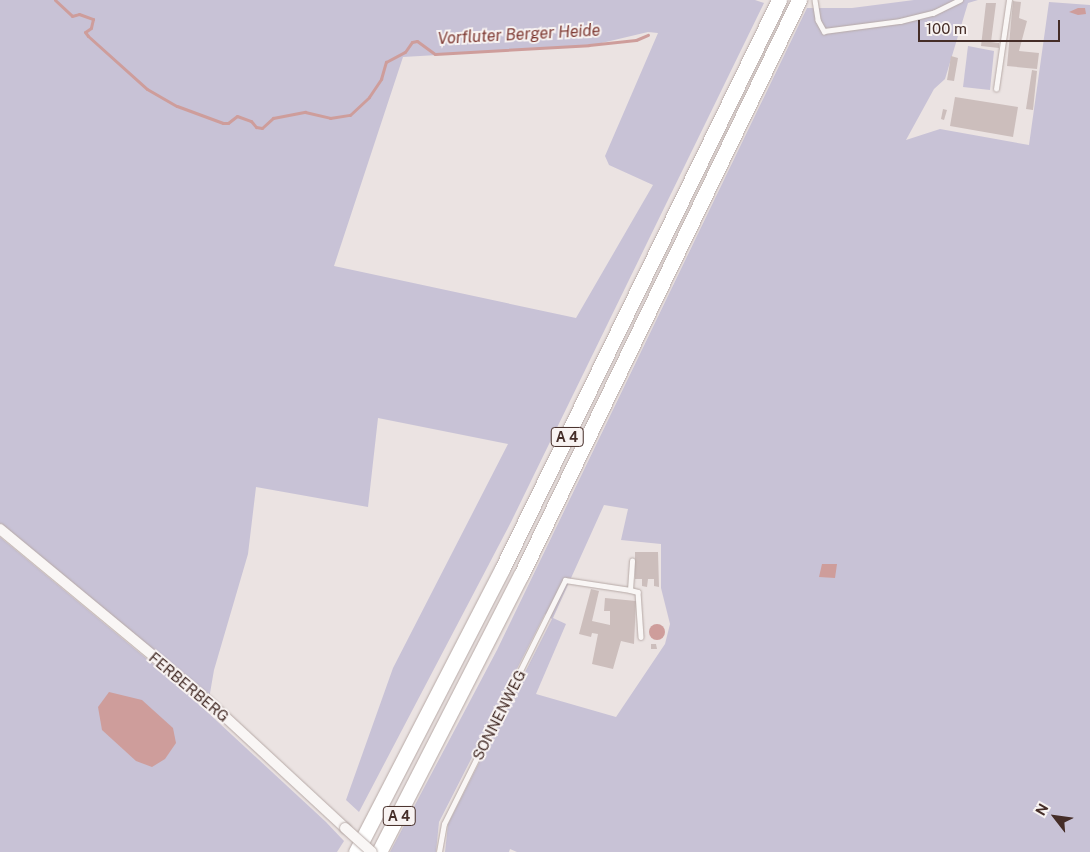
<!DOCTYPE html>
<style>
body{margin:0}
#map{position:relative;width:1090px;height:852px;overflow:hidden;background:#ebe3e2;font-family:"Public Sans",sans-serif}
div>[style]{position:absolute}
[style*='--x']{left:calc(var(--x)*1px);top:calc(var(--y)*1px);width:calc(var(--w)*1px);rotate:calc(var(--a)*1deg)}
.green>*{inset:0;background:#c8c2d6}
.water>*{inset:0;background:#ce9d9b}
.round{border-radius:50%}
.stream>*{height:3px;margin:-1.5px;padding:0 1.5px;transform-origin:1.5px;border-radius:1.5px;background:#ce9d9b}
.building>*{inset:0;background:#ccbebc}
.roads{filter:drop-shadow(0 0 1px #b6a9a6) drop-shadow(0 0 1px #b6a9a6)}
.service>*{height:4.5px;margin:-2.25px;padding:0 2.25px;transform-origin:2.25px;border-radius:2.25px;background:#f9f6f5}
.tertiary>*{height:10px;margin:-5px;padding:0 5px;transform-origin:5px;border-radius:5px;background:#f9f6f5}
.motorway>*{height:15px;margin:-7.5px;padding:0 7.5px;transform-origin:7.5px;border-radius:7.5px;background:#fff}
.bridges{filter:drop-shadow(0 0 1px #b6a9a6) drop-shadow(0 0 1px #b6a9a6)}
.tertiary-bridge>*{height:10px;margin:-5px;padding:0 5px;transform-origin:5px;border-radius:5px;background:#f9f6f5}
span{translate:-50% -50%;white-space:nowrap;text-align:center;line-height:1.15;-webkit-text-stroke:4px #f8f3f2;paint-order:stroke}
.shield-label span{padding:1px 4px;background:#f8f3f2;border:1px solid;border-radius:4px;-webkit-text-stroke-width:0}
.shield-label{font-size:14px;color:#452d28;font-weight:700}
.street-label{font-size:15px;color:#452d28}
.water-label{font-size:16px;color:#7c362f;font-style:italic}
.north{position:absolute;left:1030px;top:792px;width:50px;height:50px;-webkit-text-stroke:4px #f8f3f2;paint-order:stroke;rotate:300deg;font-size:14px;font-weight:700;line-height:20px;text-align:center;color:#452d28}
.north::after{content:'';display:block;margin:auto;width:18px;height:22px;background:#452d28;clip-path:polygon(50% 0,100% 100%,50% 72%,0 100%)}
.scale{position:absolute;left:918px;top:20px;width:142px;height:22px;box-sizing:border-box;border:2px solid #452d28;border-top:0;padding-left:6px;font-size:15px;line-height:18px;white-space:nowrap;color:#452d28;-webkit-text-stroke:4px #f8f3f2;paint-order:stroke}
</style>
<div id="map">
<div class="green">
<div style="clip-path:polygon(evenodd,0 0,755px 0,764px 3px,511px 522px,359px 812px,346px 800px,393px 668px,508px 444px,378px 418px,368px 507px,256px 487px,248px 554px,214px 670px,209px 699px,0 526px,0 0,648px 32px,658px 33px,605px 156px,609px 165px,653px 185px,576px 318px,334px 266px,403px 57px,589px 46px,648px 32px)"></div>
<div style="clip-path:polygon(evenodd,914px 0,978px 0,968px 3px,945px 79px,934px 89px,906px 140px,940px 129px,1029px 145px,1049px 2px,1090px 5px,1090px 852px,517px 852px,510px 849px,509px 852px,445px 852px,448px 824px,552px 619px,545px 614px,439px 822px,436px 852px,390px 852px,497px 650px,807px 8px,852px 8px,914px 0,604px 505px,628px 509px,621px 540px,661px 544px,661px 588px,670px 624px,665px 644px,616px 717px,536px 694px,566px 624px,553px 618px,604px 505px)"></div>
<div style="clip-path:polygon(968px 46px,994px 51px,990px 90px,963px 87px)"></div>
<div style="clip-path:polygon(0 537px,176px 683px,326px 822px,344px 841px,337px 852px,0 852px)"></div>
</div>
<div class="water">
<div style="clip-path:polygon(1078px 8px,1085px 8px,1086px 14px,1078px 15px,1069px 12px)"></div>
<div style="clip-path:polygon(822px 564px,837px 564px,835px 578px,819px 577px)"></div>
<div class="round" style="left:649px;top:624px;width:16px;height:16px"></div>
<div style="clip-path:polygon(109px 692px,142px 700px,173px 728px,176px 743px,165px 759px,152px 767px,136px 761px,102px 730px,98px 707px)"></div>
</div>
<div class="stream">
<div style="--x:55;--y:0;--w:23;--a:43"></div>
<div style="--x:72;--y:16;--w:7;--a:-16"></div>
<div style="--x:79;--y:14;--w:15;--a:20"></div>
<div style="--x:93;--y:19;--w:9;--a:103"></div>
<div style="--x:91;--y:28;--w:7;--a:146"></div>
<div style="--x:85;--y:32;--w:5;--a:53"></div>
<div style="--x:88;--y:36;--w:79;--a:41.9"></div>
<div style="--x:147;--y:89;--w:34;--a:30"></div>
<div style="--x:177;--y:106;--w:49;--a:20.3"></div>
<div style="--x:223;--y:123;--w:5;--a:0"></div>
<div style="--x:228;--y:123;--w:11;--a:-38"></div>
<div style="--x:237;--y:116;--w:15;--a:20"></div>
<div style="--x:251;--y:121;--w:8;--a:50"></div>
<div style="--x:256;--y:127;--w:6;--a:9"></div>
<div style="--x:262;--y:128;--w:15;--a:-42"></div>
<div style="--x:273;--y:118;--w:33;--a:-11"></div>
<div style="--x:305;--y:112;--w:26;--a:13"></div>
<div style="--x:330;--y:118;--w:20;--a:-9"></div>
<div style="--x:350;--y:115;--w:26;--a:-43"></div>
<div style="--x:369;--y:97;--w:22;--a:-56"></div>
<div style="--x:381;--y:79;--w:18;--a:-74"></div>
<div style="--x:386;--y:62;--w:21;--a:-28"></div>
<div style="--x:405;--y:52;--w:12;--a:-55"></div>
<div style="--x:412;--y:42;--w:5;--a:-11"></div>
<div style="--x:417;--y:41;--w:22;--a:36"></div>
<div style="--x:435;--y:54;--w:154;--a:-3.3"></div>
<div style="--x:589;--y:45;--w:47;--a:-6.1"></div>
<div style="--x:636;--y:40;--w:13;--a:-23"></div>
</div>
<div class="building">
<div style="clip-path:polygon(1013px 1px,1021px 2px,1019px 18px,1027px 21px,1019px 51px,1039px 53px,1037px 69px,1007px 66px)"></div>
<div style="clip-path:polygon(986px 3px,996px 3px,991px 42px,999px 43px,999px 48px,981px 46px)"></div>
<div style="clip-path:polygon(965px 27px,968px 28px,966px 36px,963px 35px)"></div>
<div style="clip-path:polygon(951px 56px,958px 58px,954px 81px,947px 80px)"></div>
<div style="clip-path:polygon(1032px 70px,1037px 71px,1033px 110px,1026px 109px)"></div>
<div style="clip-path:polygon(955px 97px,1018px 107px,1013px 137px,950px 126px)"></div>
<div style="clip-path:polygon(943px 109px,947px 110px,944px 120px,941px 119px)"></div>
<div style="clip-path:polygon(635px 552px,658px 552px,659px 587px,654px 586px,654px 579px,648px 579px,647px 587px,642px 586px,642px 579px,635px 579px)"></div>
<div style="clip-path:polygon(591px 589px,599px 591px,592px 621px,610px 625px,610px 611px,604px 611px,605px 598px,636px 601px,634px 644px,621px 641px,613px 669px,592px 664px,598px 634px,592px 633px,591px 637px,579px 634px)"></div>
<div style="clip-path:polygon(651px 644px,656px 644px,657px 649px,651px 649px)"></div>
</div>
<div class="roads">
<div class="service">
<div style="--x:815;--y:0;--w:20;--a:81"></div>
<div style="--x:818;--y:20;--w:13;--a:61"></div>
<div style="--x:824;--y:31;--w:77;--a:-7.5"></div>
<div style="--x:900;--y:21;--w:34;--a:-14"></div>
<div style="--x:933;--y:13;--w:30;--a:-26"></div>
<div style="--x:996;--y:89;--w:90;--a:-81.7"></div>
<div style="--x:630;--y:590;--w:8;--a:14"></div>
<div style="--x:638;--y:592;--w:45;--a:86.2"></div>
<div style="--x:439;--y:852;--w:28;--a:-80"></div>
<div style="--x:444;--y:824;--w:272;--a:-63.6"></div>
<div style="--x:565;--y:580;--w:66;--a:8.7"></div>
<div style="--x:630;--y:590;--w:29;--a:-86"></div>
</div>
<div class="tertiary">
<div style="--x:0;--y:529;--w:270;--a:39.6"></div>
<div style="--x:208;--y:701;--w:187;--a:42.8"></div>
</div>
<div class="motorway">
<div style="--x:356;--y:852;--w:318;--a:-62.7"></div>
<div style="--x:502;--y:569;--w:633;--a:-64.04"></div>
<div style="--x:379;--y:852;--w:311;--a:-62.9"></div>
<div style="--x:521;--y:575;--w:639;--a:-64.2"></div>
</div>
</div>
<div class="bridges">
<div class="tertiary-bridge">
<div style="--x:345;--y:828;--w:36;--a:42"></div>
</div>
</div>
<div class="shield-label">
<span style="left:567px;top:437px">A 4</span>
<span style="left:399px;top:816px">A 4</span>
</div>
<div class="street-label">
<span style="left:189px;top:687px;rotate:40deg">FERBERBERG</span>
<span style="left:499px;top:715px;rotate:-63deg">SONNENWEG</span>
</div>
<div class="water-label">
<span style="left:519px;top:35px;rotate:-3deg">Vorfluter Berger Heide</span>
</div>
<div class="north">N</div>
<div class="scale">100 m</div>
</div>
